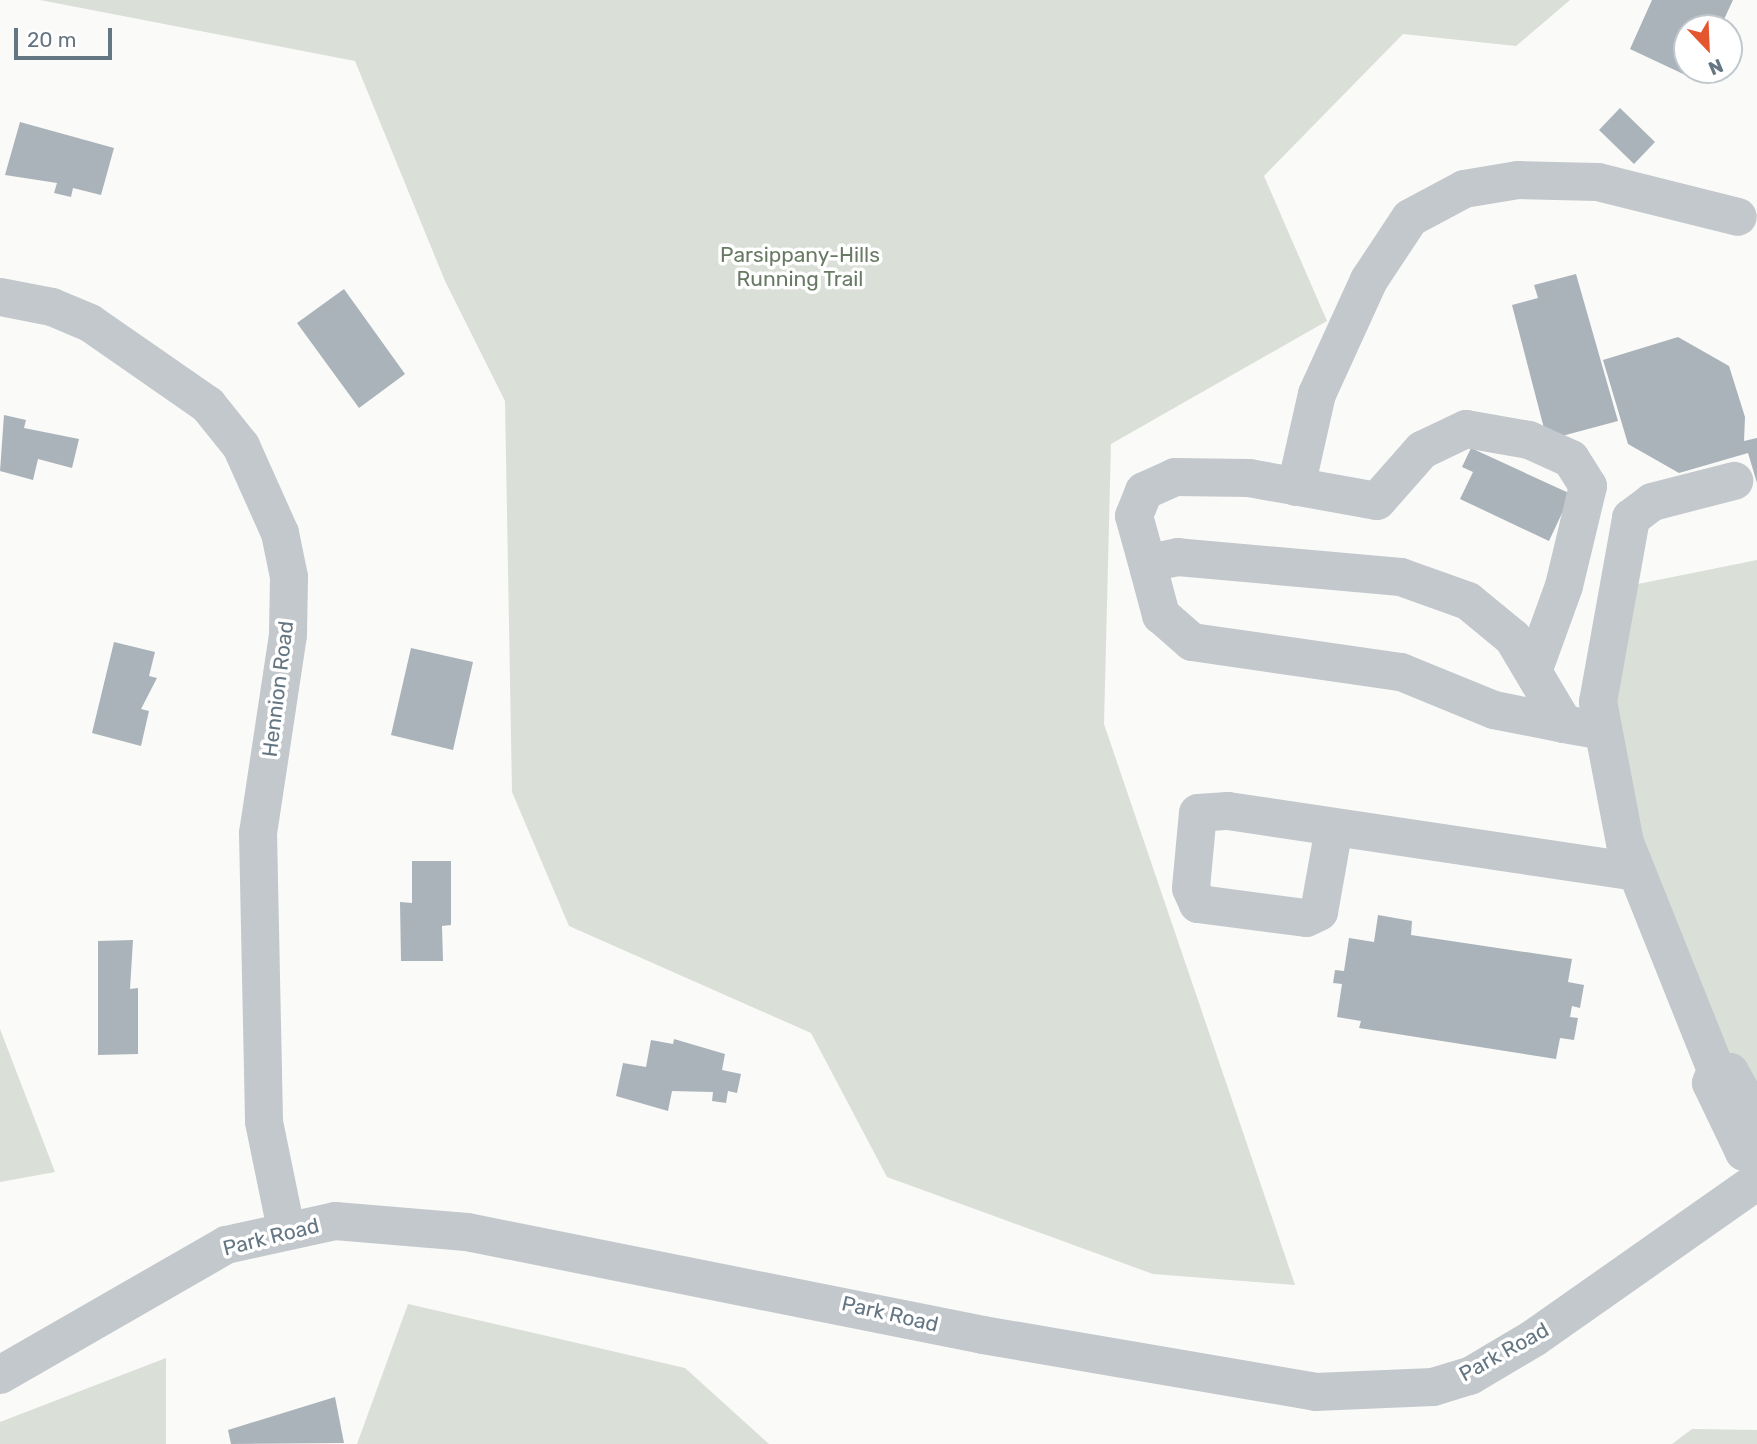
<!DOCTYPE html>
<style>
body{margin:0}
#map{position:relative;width:1757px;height:1444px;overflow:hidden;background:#fafaf8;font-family:Rubik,sans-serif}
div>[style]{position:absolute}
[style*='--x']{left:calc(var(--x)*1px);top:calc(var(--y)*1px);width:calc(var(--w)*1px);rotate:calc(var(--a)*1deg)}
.green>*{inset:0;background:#dadfd7}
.building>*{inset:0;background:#aab3b9}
.minor>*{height:38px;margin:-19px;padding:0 19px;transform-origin:19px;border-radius:19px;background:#c3c8cc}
span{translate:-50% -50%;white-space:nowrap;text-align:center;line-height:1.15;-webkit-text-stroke:7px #fff;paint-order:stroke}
.park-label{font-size:21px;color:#687a64}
.street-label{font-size:21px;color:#657683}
.north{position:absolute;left:1673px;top:14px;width:70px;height:70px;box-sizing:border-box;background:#fff;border:2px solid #c1c8cd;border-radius:50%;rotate:157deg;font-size:19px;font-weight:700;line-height:28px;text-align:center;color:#657683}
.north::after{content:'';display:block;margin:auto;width:24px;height:32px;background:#e4572e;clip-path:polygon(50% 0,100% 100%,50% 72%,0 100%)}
.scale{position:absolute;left:14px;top:28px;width:98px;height:32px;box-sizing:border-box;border:4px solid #657683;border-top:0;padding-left:9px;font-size:21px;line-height:24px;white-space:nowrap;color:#657683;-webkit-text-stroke:5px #fff;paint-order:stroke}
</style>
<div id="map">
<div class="green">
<div style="clip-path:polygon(40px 0,1570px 0,1516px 46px,1403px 34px,1264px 176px,1327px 321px,1111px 444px,1104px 724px,1295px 1285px,1153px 1274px,887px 1177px,811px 1033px,569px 926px,512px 792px,505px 401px,445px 281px,355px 61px)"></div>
<div style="clip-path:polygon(1757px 560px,1757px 1165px,1590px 752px,1638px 584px)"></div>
<div style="clip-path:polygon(0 1029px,55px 1172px,0 1182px)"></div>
<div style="clip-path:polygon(408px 1304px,685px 1368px,769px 1444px,357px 1444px)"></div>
<div style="clip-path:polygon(166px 1358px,166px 1444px,0 1444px,0 1422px)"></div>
<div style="clip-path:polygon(1692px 1429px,1757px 1430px,1757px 1444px,1672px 1444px)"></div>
</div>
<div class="building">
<div style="clip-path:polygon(1652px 0,1733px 0,1720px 28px,1687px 28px,1687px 70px,1700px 70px,1696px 80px,1630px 49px)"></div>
<div style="clip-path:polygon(1620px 108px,1655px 142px,1634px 164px,1599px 130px)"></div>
<div style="clip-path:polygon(20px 122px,114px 148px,101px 195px,73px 188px,71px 197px,54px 193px,57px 183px,5px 175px)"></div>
<div style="clip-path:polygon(1576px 274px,1618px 421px,1547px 440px,1512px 305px,1538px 298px,1534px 285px)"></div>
<div style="clip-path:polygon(344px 289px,405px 374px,359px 408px,297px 323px)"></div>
<div style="clip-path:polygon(1678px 337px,1729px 366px,1745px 417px,1744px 441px,1757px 438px,1757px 483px,1748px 453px,1679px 473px,1628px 444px,1603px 360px)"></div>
<div style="clip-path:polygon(4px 415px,26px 420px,24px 428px,79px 439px,72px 468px,38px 459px,33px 480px,0 471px)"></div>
<div style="clip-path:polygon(1471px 448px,1571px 494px,1549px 541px,1460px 499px,1473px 472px,1462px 467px)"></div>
<div style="clip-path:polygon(114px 642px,155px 652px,149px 676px,157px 678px,141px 709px,149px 711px,141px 746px,92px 733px)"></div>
<div style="clip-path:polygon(411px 648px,473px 662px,453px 750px,391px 735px)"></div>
<div style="clip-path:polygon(412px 861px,451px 861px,451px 925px,442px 926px,443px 961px,401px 961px,400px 902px,412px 903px)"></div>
<div style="clip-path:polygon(1378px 915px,1412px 921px,1411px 935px,1572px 959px,1568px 982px,1584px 985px,1580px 1008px,1572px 1006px,1570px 1017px,1578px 1018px,1574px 1040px,1560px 1038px,1556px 1059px,1359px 1028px,1361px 1021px,1337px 1017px,1342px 984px,1333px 983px,1335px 970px,1344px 971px,1349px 938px,1374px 942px)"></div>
<div style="clip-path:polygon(133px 940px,130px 989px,138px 988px,138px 1054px,98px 1055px,98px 941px)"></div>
<div style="clip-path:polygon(674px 1039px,725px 1054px,722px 1070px,741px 1074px,737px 1093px,728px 1091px,726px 1103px,712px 1101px,713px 1092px,672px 1091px,668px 1111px,616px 1096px,623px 1063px,646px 1067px,651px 1040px,673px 1044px)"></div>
<div style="clip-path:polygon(335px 1397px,344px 1443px,231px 1444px,228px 1430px)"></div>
</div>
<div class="minor">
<div style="--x:0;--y:297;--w:53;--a:10.9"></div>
<div style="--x:52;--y:307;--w:41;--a:22.8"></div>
<div style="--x:90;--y:323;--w:144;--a:34.8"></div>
<div style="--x:208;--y:405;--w:53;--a:51.2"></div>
<div style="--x:241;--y:446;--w:95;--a:65.9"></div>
<div style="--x:280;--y:533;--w:45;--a:78.4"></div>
<div style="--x:289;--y:577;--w:58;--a:91"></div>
<div style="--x:288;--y:635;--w:200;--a:98.6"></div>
<div style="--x:258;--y:833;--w:289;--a:88.8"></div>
<div style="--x:264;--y:1122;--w:109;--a:78.4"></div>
<div style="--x:1296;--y:487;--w:95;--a:-77.3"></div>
<div style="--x:1317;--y:394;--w:125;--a:-65.5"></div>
<div style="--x:1369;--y:280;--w:74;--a:-56.5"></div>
<div style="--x:1410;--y:218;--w:61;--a:-28.2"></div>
<div style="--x:1464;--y:189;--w:55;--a:-9.5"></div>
<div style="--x:1518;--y:180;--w:80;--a:1.4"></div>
<div style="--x:1598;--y:182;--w:144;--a:14"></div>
<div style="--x:1149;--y:570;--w:56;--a:-105.5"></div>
<div style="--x:1134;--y:516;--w:27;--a:-68"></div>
<div style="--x:1144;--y:491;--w:34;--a:-24"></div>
<div style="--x:1175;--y:477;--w:74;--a:0.8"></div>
<div style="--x:1249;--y:478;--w:130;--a:10.2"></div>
<div style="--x:1377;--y:501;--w:68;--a:-48.6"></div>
<div style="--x:1422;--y:450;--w:49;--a:-25.5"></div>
<div style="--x:1466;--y:429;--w:64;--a:9.9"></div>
<div style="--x:1529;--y:440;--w:46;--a:24.3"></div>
<div style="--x:1571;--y:459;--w:32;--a:58"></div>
<div style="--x:1588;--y:486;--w:103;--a:103.5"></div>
<div style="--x:1564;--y:586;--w:88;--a:109.9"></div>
<div style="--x:1564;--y:724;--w:100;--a:-120.7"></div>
<div style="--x:1513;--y:638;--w:58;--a:-140.6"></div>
<div style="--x:1468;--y:601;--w:71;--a:-160.3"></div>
<div style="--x:1401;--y:577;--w:224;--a:-174.9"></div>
<div style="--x:1178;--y:557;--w:25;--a:168"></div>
<div style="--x:1154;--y:562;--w:9;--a:122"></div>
<div style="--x:1149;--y:570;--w:47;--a:75.1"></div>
<div style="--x:1161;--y:615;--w:41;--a:41.1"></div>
<div style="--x:1192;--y:642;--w:211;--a:8.2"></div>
<div style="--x:1401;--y:672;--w:100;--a:22.2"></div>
<div style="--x:1494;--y:710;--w:71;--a:11.3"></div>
<div style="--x:1564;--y:724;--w:39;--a:10"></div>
<div style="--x:1334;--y:828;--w:85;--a:100.1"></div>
<div style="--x:1319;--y:912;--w:14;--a:155"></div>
<div style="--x:1306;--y:918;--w:109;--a:-172.6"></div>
<div style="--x:1198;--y:904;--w:17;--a:-114"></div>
<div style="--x:1191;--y:888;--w:75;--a:-84.7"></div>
<div style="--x:1198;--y:813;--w:30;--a:-4"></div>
<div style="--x:1228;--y:811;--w:413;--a:8.5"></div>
<div style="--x:1716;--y:1070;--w:245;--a:-111.8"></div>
<div style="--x:1625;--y:843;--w:144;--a:-100.8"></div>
<div style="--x:1598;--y:702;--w:187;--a:-79.8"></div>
<div style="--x:1631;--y:518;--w:26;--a:-37"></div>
<div style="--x:1652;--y:502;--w:85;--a:-14.4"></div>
<div style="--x:1757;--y:1120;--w:55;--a:-119.4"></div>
<div style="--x:1730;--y:1072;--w:14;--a:-172"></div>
<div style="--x:1716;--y:1070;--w:14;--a:111"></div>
<div style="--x:1711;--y:1083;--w:76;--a:64.4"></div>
<div style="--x:1744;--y:1152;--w:13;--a:4"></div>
<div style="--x:0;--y:1375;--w:261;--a:-29.9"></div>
<div style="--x:226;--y:1245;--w:112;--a:-12.4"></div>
<div style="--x:335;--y:1221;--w:132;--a:4.8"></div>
<div style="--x:467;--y:1232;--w:526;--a:11.29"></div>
<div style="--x:983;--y:1335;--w:337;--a:9.7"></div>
<div style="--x:1315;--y:1392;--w:118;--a:-2.4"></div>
<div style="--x:1433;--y:1387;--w:39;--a:-17"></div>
<div style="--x:1470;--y:1376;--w:74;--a:-30.7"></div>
<div style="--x:1534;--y:1338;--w:273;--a:-35.1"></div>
</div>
<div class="park-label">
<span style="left:800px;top:267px">Parsippany-Hills<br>Running Trail</span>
</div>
<div class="street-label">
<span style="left:278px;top:689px;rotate:-83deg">Hennion Road</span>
<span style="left:271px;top:1237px;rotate:-14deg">Park Road</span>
<span style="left:890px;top:1314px;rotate:13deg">Park Road</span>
<span style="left:1504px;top:1352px;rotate:-29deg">Park Road</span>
</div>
<div class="north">N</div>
<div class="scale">20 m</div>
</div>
